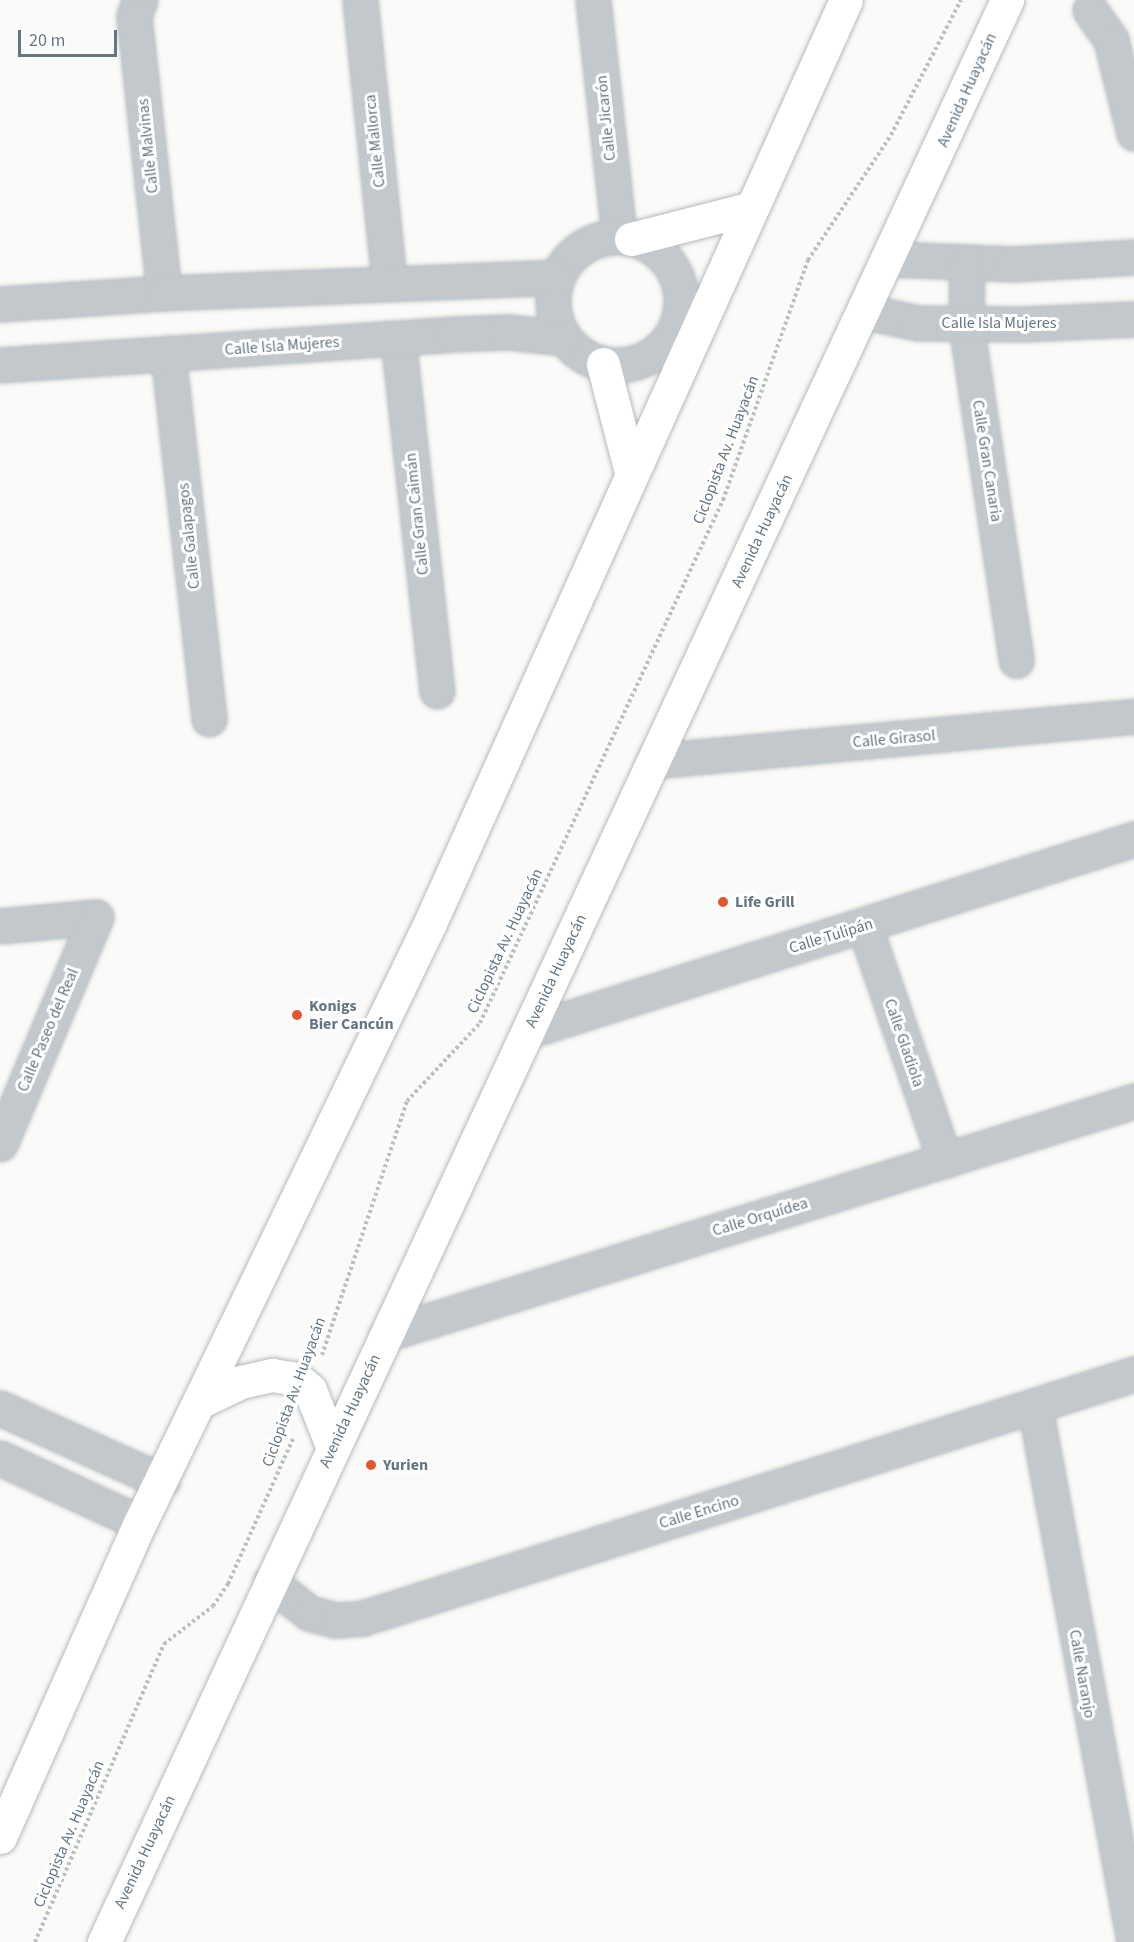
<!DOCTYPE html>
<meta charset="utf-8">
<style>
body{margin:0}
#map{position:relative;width:1134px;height:1942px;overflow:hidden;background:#fafaf8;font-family:"Source Sans 3",sans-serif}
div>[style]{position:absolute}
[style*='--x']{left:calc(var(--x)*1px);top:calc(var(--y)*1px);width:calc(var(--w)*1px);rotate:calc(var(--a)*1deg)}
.path>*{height:4px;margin-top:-2px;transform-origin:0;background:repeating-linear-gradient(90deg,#bbbfc2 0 3px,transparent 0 6px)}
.roads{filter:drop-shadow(0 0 2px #b5babe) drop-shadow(0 0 2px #b5babe)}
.minor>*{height:33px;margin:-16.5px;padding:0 16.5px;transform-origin:16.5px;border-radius:16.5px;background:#c3c8cc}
.minor>.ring{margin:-16.5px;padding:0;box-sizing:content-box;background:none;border:33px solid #c3c8cc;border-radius:50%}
.major>*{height:33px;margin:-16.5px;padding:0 16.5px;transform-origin:16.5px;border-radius:16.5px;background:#fff}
.dots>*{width:16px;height:16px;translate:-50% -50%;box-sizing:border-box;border:3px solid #fff;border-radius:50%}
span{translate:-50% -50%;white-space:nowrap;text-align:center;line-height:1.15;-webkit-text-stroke:6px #fff;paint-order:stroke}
.street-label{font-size:16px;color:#657683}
.poi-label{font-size:16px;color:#657683;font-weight:700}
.left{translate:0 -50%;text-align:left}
.scale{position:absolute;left:18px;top:30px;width:99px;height:27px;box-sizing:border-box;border:3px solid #657683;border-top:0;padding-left:8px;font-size:18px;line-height:21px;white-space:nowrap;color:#657683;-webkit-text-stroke:4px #fff;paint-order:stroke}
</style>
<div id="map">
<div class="path">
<div style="--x:322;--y:1355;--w:268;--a:-71.5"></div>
<div style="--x:407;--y:1101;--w:107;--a:-46.9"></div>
<div style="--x:480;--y:1023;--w:577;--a:-65.08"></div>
<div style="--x:723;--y:500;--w:255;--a:-70.5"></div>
<div style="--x:808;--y:260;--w:150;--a:-56.4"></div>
<div style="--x:891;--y:135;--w:152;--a:-62.6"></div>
<div style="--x:35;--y:1942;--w:325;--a:-66.6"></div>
<div style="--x:164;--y:1644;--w:62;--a:-37.8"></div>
<div style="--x:213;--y:1606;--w:27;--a:-56"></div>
<div style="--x:228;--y:1584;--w:159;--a:-65.9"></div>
</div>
<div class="roads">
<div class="minor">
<div style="--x:140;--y:0;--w:17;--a:111"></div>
<div style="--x:134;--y:16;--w:279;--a:83.8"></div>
<div style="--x:360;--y:0;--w:283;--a:84.1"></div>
<div style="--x:593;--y:0;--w:238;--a:83.7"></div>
<div style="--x:1090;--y:10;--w:37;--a:55"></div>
<div style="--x:1111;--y:40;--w:96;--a:76.1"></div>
<div class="ring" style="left:553px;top:237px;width:95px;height:95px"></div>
<div style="--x:890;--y:259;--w:123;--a:2.3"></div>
<div style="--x:1013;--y:264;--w:121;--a:-3.3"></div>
<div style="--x:967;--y:262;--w:62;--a:90.9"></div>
<div style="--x:966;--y:324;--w:340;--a:81.5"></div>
<div style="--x:0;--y:304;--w:164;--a:-3.8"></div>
<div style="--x:164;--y:293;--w:393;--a:-2.3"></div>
<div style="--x:866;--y:312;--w:53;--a:11.9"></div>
<div style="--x:918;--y:323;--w:105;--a:0.5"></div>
<div style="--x:1023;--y:324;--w:111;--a:-2.6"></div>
<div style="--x:398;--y:338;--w:355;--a:83.7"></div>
<div style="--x:168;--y:353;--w:368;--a:83.6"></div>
<div style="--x:0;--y:365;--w:453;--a:-3.9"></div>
<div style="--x:452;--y:334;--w:56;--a:-2"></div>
<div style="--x:508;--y:332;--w:56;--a:6.1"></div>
<div style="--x:653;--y:761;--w:483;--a:-5.3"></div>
<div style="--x:864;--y:925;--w:249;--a:71"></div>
<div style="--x:0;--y:926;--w:96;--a:-5.4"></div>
<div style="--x:96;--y:917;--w:246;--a:112.9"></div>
<div style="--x:528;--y:1031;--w:636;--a:-17.58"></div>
<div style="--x:386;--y:1334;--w:783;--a:-17.3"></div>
<div style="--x:1035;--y:1407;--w:543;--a:79.5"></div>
<div style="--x:0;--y:1408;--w:178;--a:24.3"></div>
<div style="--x:0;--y:1458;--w:154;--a:24.9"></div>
<div style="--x:270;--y:1582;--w:50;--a:38.5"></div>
<div style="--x:309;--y:1613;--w:28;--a:15"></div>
<div style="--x:336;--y:1620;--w:27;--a:-4"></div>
<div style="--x:363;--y:1618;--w:809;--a:-17.56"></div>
</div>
<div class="major">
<div style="--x:631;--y:239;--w:125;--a:-14.4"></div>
<div style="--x:603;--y:364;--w:112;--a:75.5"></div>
<div style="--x:199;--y:1402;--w:47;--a:-25.5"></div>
<div style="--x:241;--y:1382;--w:32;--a:-13"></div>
<div style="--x:272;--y:1375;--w:25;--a:9"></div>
<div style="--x:297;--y:1379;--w:17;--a:40"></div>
<div style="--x:310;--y:1390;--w:62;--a:68.4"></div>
<div style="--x:0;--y:1837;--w:344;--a:-66"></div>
<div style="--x:140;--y:1523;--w:666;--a:-64.2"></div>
<div style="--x:430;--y:923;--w:1012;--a:-65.74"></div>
<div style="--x:104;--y:1942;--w:2142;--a:-65.06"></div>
</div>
</div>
<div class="dots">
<div style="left:723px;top:902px;background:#e4572e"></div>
<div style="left:297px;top:1015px;background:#e4572e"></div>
<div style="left:371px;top:1465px;background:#e4572e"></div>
</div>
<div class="street-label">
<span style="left:967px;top:90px;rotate:-66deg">Avenida Huayacán</span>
<span style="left:606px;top:118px;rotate:-96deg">Calle Jicarón</span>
<span style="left:375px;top:141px;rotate:-96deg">Calle Mallorca</span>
<span style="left:148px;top:146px;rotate:-96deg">Calle Malvinas</span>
<span style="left:999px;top:323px">Calle Isla Mujeres</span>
<span style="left:282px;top:346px;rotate:-4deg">Calle Isla Mujeres</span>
<span style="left:726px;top:450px;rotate:-69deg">Ciclopista Av. Huayacán</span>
<span style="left:987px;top:461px;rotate:81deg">Calle Gran Canaria</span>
<span style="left:417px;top:514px;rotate:-96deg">Calle Gran Caimán</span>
<span style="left:762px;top:531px;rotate:-65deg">Avenida Huayacán</span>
<span style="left:189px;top:536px;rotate:-96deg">Calle Galapagos</span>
<span style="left:894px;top:739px;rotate:-5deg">Calle Girasol</span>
<span style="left:831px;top:936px;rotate:-17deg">Calle Tulipán</span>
<span style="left:505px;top:941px;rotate:-65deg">Ciclopista Av. Huayacán</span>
<span style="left:556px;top:971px;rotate:-65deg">Avenida Huayacán</span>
<span style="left:48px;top:1030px;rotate:-67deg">Calle Paseo del Real</span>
<span style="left:904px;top:1043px;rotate:71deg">Calle Gladiola</span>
<span style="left:760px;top:1217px;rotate:-17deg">Calle Orquídea</span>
<span style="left:294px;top:1392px;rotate:-70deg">Ciclopista Av. Huayacán</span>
<span style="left:350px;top:1411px;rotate:-65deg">Avenida Huayacán</span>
<span style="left:699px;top:1512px;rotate:-17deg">Calle Encino</span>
<span style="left:1082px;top:1674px;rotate:80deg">Calle Naranjo</span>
<span style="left:69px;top:1834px;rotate:-67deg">Ciclopista Av. Huayacán</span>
<span style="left:145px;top:1852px;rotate:-65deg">Avenida Huayacán</span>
</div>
<div class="poi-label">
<span class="left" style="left:735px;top:902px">Life Grill</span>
<span class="left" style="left:309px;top:1015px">Konigs<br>Bier Cancún</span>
<span class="left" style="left:383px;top:1465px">Yurien</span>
</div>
<div class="scale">20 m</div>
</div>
